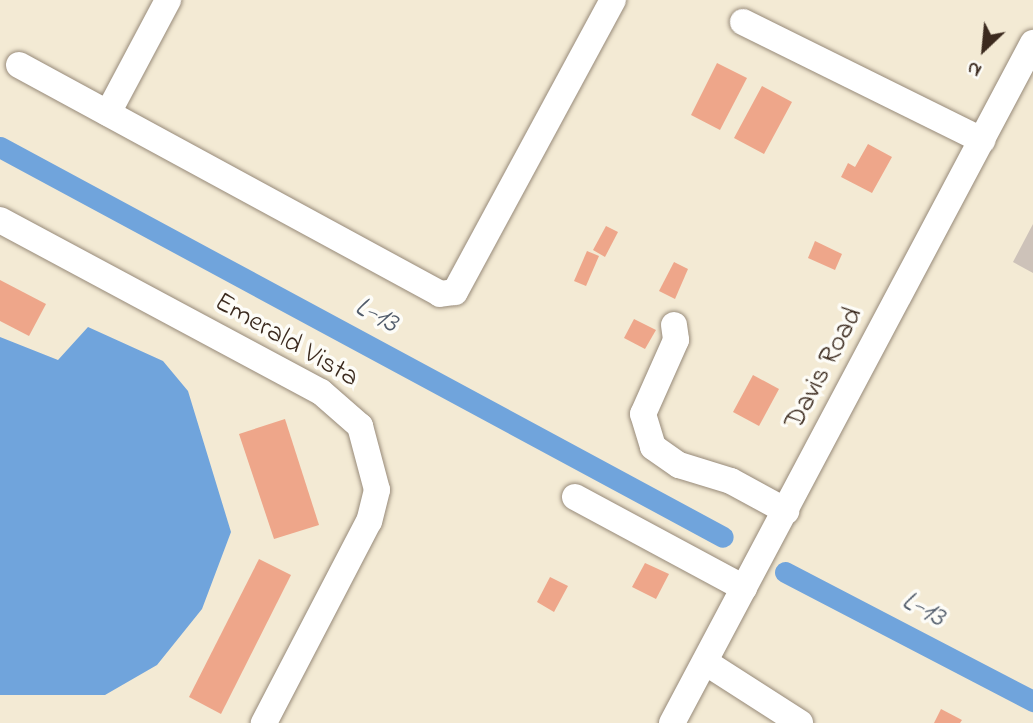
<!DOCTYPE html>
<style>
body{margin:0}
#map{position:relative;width:1033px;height:723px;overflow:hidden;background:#f3ead4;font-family:"Indie Flower",sans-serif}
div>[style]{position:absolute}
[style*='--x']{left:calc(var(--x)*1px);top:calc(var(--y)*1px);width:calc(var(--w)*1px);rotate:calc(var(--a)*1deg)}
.industrial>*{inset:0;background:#cdc2b9}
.water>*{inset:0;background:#70a4dc}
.canal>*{height:21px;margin:-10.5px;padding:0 10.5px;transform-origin:10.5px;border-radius:10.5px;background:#70a4dc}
.building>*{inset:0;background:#eea68a}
.roads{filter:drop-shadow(0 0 2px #978a79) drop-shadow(0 0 2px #978a79)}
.minor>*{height:26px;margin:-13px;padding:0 13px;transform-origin:13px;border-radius:13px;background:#fff}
span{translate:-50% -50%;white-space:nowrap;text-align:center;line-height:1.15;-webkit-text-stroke:7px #fdfcf7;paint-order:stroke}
.street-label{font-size:28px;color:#3b2a1e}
.water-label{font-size:30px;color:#505b6a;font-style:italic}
.north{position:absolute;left:949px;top:14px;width:70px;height:70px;-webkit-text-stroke:5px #fdfcf7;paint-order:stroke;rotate:206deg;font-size:19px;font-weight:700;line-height:28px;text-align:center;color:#3b2a1e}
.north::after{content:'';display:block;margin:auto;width:24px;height:32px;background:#3b2a1e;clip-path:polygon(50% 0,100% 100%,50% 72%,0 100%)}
</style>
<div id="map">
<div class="industrial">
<div style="clip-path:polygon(1033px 224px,1033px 273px,1013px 262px)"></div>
</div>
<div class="water">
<div style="clip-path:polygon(88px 327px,163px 361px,188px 391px,231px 532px,202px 609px,157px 665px,105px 695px,0 695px,0 337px,58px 360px)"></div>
</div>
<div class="canal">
<div style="--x:0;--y:147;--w:821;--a:28.34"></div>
<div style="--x:785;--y:572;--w:280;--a:27.5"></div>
</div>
<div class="building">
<div style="clip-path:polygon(717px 63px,747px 78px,720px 130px,691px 115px)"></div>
<div style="clip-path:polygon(762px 86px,792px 102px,764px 154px,734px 138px)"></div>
<div style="clip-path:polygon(868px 144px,892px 157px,872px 193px,841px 177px,848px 163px,855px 167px)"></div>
<div style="clip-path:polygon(606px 226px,618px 232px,605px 257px,593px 250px)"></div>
<div style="clip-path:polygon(815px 241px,842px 254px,835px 270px,808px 258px)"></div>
<div style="clip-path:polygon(587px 251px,599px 256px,586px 286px,574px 281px)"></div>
<div style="clip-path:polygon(674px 262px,688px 269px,675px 299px,659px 291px)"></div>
<div style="clip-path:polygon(0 280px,46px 304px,29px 336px,0 321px)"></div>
<div style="clip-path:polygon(634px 319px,656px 330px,645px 349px,624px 338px)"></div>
<div style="clip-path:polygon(753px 375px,779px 389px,759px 426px,733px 412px)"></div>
<div style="clip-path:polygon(285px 419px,319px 525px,274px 539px,239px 434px)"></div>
<div style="clip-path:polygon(259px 559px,291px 575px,221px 714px,189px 697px)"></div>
<div style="clip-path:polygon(645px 563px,669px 574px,656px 599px,632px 587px)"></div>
<div style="clip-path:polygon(550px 577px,568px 586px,554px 612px,537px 602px)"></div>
<div style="clip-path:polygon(941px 709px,962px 720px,960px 723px,934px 723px)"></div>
</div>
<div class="roads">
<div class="minor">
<div style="--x:743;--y:22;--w:267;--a:26.3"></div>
<div style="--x:19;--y:65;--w:479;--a:28.5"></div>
<div style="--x:440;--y:294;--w:15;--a:-8"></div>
<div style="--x:455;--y:292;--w:332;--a:-61.6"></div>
<div style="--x:108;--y:113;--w:128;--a:-62"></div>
<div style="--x:0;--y:220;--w:364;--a:28.2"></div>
<div style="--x:321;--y:392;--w:52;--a:41.1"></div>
<div style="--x:360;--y:426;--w:66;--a:75.1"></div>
<div style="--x:377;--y:490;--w:32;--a:104"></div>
<div style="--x:369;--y:521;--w:228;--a:117.5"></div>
<div style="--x:674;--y:325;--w:15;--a:82"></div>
<div style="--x:676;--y:340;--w:81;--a:114"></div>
<div style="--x:643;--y:414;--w:34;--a:73"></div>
<div style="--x:653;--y:447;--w:32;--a:35"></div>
<div style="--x:679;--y:465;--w:54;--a:17.1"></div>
<div style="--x:731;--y:481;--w:63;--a:28.6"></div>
<div style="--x:575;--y:497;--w:192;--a:28.3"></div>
<div style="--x:705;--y:662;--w:113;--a:32.7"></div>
<div style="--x:672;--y:723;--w:770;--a:-62.04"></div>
</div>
</div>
<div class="street-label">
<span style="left:286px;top:341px;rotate:30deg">Emerald Vista</span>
<span style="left:825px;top:369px;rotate:-62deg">Davis Road</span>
</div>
<div class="water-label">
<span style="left:376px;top:316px;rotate:28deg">L-13</span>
<span style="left:923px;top:610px;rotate:28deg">L-13</span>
</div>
<div class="north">N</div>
</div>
